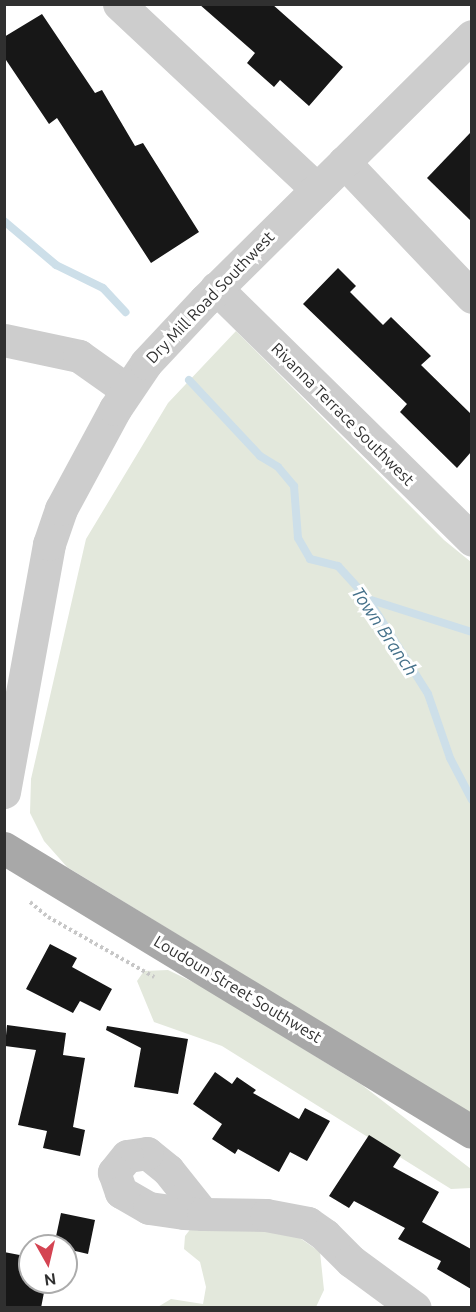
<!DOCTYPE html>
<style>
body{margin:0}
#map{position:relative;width:476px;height:1312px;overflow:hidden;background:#fff;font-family:Ubuntu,sans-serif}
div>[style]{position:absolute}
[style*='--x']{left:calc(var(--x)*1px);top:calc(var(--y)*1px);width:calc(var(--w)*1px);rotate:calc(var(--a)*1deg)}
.green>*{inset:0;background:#e3e8dc}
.stream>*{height:8px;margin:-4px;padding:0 4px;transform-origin:4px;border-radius:4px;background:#cddfe9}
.building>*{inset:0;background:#171717}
.path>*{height:4px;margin-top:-2px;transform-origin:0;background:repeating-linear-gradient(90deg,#c7c7c7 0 3px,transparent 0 6px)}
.minor>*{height:33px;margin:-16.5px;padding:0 16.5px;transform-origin:16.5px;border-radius:16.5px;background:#cdcdcd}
.major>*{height:33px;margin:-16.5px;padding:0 16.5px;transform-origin:16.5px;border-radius:16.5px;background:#a8a8a8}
span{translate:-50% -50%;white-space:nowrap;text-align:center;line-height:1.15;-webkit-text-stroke:6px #fff;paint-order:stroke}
.street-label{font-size:16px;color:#303030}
.water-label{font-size:18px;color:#45718a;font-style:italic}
.frame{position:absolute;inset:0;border:6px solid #303030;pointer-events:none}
.north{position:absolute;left:18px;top:1234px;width:60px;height:60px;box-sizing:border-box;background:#fff;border:2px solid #acacac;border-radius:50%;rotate:172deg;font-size:16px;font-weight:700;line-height:24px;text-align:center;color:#303030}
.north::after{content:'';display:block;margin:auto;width:21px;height:27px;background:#d44452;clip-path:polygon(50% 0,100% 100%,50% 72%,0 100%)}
</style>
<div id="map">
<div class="green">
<div style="clip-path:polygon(236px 331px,444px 540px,471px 562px,471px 1114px,67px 867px,44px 841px,30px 813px,31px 779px,86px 539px,168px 403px)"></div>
<div style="clip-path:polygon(168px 970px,203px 987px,362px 1085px,471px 1169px,471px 1188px,451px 1189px,222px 1046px,154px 1022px,137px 981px,144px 971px)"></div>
<div style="clip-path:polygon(209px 1224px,294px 1234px,320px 1252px,324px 1290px,316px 1307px,156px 1308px,171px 1299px,203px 1304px,206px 1287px,200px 1262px,184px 1249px,185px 1236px,192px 1227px)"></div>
</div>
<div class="stream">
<div style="--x:4;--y:221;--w:68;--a:40.2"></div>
<div style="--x:56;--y:265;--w:52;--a:26.1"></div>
<div style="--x:103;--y:288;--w:33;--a:47"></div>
<div style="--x:189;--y:380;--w:104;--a:46.9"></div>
<div style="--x:260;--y:456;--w:21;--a:31"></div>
<div style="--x:278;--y:467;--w:25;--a:50"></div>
<div style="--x:294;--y:486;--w:52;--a:85.6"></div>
<div style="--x:298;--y:538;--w:24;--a:60"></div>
<div style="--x:310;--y:559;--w:29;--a:14"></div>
<div style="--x:338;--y:566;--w:45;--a:47.7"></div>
<div style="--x:368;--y:599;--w:112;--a:57.7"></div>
<div style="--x:428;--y:694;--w:68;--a:71"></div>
<div style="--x:450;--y:758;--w:47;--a:62.4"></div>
<div style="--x:368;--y:599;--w:109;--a:17.6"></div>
</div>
<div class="building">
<div style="clip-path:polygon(199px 4px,272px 4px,343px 67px,309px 106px,280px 80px,274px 87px,247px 63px,255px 53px)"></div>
<div style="clip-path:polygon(42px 14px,95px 93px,102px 90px,135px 146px,143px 143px,199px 232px,151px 263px,57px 118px,49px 124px,4px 57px,4px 37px)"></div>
<div style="clip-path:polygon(471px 132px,471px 221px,427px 178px)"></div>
<div style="clip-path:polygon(338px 268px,356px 286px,350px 292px,383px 325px,391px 317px,431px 356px,421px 365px,471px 414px,471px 452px,457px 468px,400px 412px,407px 404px,303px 304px)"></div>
<div style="clip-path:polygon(50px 944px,77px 958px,72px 967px,112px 989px,100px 1011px,80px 1001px,73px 1013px,26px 989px)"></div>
<div style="clip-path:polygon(7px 1025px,66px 1033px,63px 1055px,85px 1058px,73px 1127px,85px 1130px,80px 1156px,43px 1148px,47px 1131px,18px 1125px,36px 1050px,5px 1046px)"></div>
<div style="clip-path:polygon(107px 1026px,188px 1039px,178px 1094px,134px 1087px,141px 1048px,106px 1030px)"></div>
<div style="clip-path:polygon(215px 1072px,232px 1084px,237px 1077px,256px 1090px,253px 1093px,299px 1119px,305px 1108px,330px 1121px,307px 1161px,290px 1152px,279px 1172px,238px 1149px,235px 1154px,212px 1139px,222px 1124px,193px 1104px)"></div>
<div style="clip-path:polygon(369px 1135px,401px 1155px,393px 1167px,439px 1192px,422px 1222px,471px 1249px,471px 1289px,437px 1269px,441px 1261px,398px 1239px,405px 1228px,354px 1201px,349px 1208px,329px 1196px)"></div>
<div style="clip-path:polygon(61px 1213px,95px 1220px,88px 1254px,54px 1246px)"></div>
<div style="clip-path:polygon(4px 1252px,30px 1257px,30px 1282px,46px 1282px,41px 1308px,4px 1308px)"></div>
</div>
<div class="path">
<div style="--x:30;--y:902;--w:23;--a:40"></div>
<div style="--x:48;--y:917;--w:122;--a:29.5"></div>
</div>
<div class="minor">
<div style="--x:119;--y:4;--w:271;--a:43.1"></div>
<div style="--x:344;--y:162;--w:186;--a:46.5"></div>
<div style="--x:216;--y:288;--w:359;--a:44.5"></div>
<div style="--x:4;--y:340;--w:77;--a:12"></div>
<div style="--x:79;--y:356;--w:59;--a:35.3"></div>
<div style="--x:4;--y:792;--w:252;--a:-79.7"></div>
<div style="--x:49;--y:544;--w:37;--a:-71"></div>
<div style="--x:61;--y:509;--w:114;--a:-61.6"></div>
<div style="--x:115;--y:409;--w:55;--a:-56"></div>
<div style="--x:146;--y:363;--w:86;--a:-46.9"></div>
<div style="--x:205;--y:300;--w:375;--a:-44.7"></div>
<div style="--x:203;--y:1214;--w:56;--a:-128.5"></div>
<div style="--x:168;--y:1170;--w:27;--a:-141"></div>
<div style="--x:147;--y:1153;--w:20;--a:171"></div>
<div style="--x:127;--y:1156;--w:21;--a:129"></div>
<div style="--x:114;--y:1172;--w:21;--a:71"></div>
<div style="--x:121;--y:1192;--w:32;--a:30"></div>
<div style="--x:149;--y:1208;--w:35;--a:8"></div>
<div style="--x:184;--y:1213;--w:19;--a:3"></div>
<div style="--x:203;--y:1214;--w:63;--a:0.9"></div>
<div style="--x:266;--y:1215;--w:43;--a:10.8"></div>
<div style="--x:308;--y:1223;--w:21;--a:35"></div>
<div style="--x:325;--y:1235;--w:37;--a:45"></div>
<div style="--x:351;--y:1261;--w:79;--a:36.3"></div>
</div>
<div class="major">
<div style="--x:4;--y:848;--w:547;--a:31.25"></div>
</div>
<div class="street-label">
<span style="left:210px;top:297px;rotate:-46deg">Dry Mill Road Southwest</span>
<span style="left:343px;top:414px;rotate:45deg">Rivanna Terrace Southwest</span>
<span style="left:238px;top:989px;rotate:31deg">Loudoun Street Southwest</span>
</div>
<div class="water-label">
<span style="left:385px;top:631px;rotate:56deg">Town Branch</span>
</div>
<div class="frame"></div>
<div class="north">N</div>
</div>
